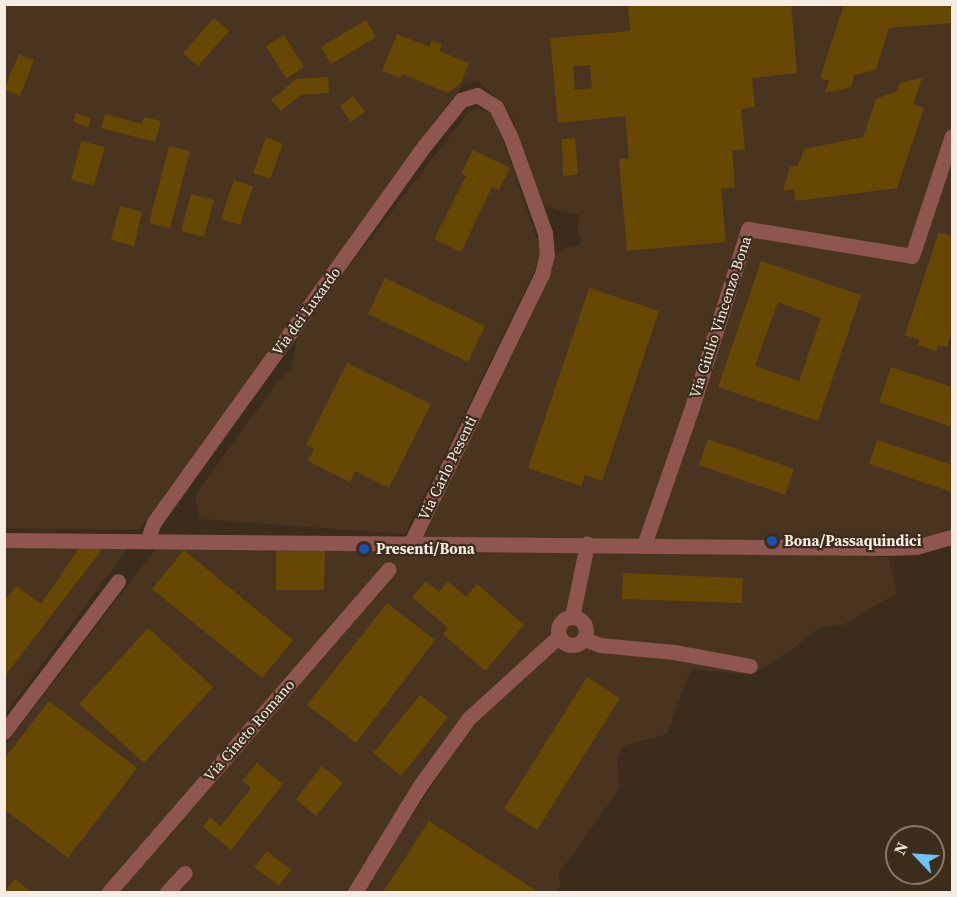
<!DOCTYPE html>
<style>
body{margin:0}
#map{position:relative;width:957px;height:897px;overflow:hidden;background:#3b2c1c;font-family:"Source Serif 4",serif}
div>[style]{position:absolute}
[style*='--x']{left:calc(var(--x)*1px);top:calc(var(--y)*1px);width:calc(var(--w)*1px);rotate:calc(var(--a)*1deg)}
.built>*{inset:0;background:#49351f}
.building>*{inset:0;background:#664703}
.minor>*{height:15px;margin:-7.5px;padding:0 7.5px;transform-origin:7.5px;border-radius:7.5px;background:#8e564e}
.minor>.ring{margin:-7.5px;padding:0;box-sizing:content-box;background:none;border:15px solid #8e564e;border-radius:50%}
.dots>*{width:16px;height:16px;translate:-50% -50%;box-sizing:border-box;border:3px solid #3b2c1c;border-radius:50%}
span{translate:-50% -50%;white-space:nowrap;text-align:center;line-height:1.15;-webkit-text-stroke:4.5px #3b2c1c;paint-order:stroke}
.street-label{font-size:15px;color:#f6ece2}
.poi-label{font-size:15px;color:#f6ece2;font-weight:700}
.left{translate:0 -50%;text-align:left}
.frame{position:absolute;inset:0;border:6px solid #f6ece2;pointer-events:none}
.north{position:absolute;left:885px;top:825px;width:60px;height:60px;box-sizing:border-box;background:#3b2c1c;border:2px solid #86796b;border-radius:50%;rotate:295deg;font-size:16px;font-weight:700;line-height:24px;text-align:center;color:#f6ece2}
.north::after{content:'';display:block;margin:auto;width:21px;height:27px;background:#6fc2f4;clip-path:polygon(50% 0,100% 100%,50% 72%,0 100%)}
</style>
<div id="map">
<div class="built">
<div style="clip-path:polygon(5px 5px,952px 5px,952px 528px,912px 542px,420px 537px,550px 275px,554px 256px,564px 248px,579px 246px,582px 239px,577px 234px,579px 215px,540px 205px,515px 129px,514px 120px,499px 100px,478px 81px,464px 84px,430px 127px,307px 301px,139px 530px,5px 528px)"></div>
<div style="clip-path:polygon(476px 108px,494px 114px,541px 251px,536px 268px,405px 534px,200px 519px,195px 495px,278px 381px,292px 367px,298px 332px,467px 114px)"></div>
<div style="clip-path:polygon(5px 547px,129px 547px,5px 714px)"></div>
<div style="clip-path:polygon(157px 547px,573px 549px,888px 557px,897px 593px,843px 625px,820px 627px,788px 652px,752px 675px,691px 669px,667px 734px,623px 746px,617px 761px,620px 788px,558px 875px,561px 884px,557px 892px,363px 892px,469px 728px,540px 664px,556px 645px,552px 629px,543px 646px,495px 687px,349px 892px,5px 892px,4px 747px)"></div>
</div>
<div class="building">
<div style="clip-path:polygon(evenodd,649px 4px,791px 4px,797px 73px,752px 78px,755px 107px,741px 109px,745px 149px,732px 151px,735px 187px,721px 189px,726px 242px,627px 251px,619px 159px,629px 158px,625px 116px,558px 123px,550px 38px,630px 31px,628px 6px,649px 4px,590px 65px,592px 88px,575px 90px,573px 66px,590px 65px)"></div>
<div style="clip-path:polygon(844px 4px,952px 4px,952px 23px,889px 28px,876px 70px,854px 75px,851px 87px,825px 93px,829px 81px,820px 78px)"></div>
<div style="clip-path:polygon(214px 18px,229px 31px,198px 66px,183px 53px)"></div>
<div style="clip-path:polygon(366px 20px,376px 37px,331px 64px,321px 47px)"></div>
<div style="clip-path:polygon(397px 34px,429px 47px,432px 40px,442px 44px,439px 51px,469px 63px,461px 83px,448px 93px,402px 74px,400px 78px,382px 71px)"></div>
<div style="clip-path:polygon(284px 35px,304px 67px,286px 79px,266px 46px)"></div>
<div style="clip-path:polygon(19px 54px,34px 60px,20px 96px,4px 89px)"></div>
<div style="clip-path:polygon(328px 77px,329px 93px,301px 95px,281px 111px,271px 100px,296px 79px)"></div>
<div style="clip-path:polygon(922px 78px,913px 104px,924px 108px,897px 188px,795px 201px,794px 189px,783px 191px,790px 167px,798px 166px,804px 149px,863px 137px,876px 99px,897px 91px,900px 83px)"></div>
<div style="clip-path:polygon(353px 96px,365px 112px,351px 122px,340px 106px)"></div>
<div style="clip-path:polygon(76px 113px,91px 118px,88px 127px,73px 122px)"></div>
<div style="clip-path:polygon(105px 114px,142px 124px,144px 117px,161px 121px,155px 142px,101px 128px)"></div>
<div style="clip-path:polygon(266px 137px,283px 144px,270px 179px,253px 173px)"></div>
<div style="clip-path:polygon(575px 138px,578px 174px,563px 176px,562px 139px)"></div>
<div style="clip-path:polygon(81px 141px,105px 147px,94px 186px,71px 180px)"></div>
<div style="clip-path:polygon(169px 146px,190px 151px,170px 228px,149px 223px)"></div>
<div style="clip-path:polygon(473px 150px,510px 168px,499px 190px,492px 187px,461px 252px,434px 239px,466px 176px,461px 174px)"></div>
<div style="clip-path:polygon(234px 180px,253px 186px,240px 225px,221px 219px)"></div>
<div style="clip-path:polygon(191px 194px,214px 200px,204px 237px,181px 231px)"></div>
<div style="clip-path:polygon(120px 206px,142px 212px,134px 246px,111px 240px)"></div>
<div style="clip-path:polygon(939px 232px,952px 236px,952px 330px,947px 347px,938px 345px,936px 351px,918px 345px,920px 340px,905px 335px)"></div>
<div style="clip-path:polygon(evenodd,761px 261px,861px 295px,818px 421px,718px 387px,761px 261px,778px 302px,821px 318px,799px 381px,755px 366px,778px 302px)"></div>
<div style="clip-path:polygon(385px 278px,485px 326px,468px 362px,368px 314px)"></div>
<div style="clip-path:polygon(589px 288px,659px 311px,602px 481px,585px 475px,581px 486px,528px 468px)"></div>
<div style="clip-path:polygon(347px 363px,431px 404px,389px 488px,355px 471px,350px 482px,308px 461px,314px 449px,306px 445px)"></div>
<div style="clip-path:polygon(891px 367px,952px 387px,952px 427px,879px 402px)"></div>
<div style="clip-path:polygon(708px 439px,794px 469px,785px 495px,699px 465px)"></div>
<div style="clip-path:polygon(877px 440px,952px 465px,952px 492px,869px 464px)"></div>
<div style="clip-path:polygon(79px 548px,103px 548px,4px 677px,4px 601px,17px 586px,41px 604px)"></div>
<div style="clip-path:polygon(184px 550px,293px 640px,262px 678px,152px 589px)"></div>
<div style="clip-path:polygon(276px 551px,325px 551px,324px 590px,276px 590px)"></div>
<div style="clip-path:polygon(623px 573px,743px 578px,742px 603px,622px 599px)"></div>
<div style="clip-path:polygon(426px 581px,439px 592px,448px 581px,466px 597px,477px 584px,524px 625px,485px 671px,443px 634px,448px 628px,412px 597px)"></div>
<div style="clip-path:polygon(387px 603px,435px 640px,356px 743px,307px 705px)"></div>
<div style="clip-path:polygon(148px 628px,213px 687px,144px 763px,79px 704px)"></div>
<div style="clip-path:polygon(587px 677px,620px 698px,537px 830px,504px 809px)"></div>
<div style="clip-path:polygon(420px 695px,448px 717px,401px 776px,373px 753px)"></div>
<div style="clip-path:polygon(49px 701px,137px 768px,68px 858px,4px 809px,4px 759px)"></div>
<div style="clip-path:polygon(257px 763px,283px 784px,231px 850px,203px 827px,210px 817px,221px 826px,251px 788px,242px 781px)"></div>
<div style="clip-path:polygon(322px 766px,343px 783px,316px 816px,296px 799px)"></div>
<div style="clip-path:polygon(429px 821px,535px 890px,533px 892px,383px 892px)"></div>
<div style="clip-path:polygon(267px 851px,291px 870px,279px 886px,254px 867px)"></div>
<div style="clip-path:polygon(15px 879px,31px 892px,4px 892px)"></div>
</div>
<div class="minor">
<div style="--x:4;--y:540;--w:880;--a:0.52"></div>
<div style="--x:884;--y:548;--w:32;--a:-2"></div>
<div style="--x:916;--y:547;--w:37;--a:-16"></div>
<div style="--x:147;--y:541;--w:20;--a:-70"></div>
<div style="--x:154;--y:522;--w:464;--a:-54.3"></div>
<div style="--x:425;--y:145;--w:58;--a:-51.3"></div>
<div style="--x:461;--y:100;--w:17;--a:-17"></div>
<div style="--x:477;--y:95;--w:22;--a:32"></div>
<div style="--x:496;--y:107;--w:34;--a:64"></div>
<div style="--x:511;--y:138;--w:101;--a:70.3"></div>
<div style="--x:545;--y:233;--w:21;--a:85"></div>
<div style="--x:547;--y:254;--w:21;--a:104"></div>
<div style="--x:542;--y:274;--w:298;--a:116"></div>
<div style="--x:644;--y:545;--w:146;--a:-70.8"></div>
<div style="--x:692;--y:407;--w:187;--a:-72.5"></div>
<div style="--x:748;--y:229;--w:166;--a:9.3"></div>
<div style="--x:912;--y:256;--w:126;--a:-71.6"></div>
<div class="ring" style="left:558px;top:617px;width:13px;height:13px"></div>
<div style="--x:572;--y:617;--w:75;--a:-78.4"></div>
<div style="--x:584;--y:639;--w:17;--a:21"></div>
<div style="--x:600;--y:645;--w:74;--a:5.4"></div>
<div style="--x:674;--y:652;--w:77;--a:10.4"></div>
<div style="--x:4;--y:732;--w:189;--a:-52.9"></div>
<div style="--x:109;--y:892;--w:427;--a:-49.1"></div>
<div style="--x:167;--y:892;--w:26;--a:-47"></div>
<div style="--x:355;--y:892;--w:123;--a:-58.6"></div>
<div style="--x:419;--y:787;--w:85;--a:-54.1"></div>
<div style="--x:469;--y:718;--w:122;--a:-42.3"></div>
</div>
<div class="dots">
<div style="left:772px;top:541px;background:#1a4fb4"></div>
<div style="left:364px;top:549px;background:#1a4fb4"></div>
</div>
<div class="street-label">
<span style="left:306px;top:311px;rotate:-54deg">Via dei Luxardo</span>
<span style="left:720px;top:317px;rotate:-72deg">Via Giulio Vincenzo Bona</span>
<span style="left:447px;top:468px;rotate:-64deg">Via Carlo Pesenti</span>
<span style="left:249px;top:730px;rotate:-49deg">Via Cineto Romano</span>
</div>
<div class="poi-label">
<span class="left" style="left:784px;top:541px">Bona/Passaquindici</span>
<span class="left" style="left:376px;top:549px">Presenti/Bona</span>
</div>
<div class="frame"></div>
<div class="north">N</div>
</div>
